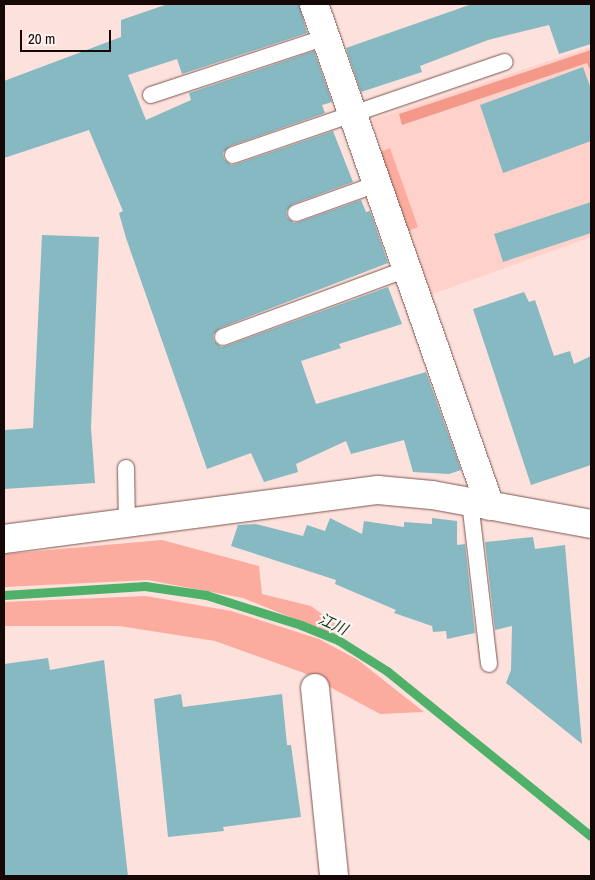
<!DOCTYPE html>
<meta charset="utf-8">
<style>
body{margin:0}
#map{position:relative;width:595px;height:880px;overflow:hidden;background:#fde1dc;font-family:"Archivo Narrow","Noto Sans JP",sans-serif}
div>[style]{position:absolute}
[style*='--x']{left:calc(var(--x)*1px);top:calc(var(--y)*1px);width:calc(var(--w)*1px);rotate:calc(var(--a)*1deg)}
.built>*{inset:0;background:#fed2ca}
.green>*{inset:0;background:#fbac9e}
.forest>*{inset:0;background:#f4998a}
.stream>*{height:9px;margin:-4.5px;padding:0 4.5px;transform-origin:4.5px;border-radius:4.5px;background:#4fb169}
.building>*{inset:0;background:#87b9c2}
.roads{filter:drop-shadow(0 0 1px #7d564f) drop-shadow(0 0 1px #7d564f)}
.lane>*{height:16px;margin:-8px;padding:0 8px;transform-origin:8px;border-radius:8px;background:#fff}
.street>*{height:28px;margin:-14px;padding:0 14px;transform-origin:14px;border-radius:14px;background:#fff}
span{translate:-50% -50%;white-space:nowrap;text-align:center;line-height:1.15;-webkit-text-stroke:4.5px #fdf3f1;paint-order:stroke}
.water-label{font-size:15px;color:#0a3317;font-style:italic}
.frame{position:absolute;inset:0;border:5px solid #160806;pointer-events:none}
.scale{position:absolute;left:20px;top:30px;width:91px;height:22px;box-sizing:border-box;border:2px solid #160806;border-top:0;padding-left:6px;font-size:15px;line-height:18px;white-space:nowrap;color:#160806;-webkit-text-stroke:4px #fdf3f1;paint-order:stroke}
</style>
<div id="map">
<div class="built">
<div style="clip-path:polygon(591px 47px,591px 237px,430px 295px,371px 120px)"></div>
</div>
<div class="green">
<div style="clip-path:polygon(390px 148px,418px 227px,408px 231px,380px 152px)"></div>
<div style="clip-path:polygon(162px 540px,259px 566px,262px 594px,311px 606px,341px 628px,335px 635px,243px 598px,148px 580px,4px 587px,4px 554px)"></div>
<div style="clip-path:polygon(146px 596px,231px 611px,319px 639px,358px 660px,424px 712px,380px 714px,304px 673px,215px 641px,119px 626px,4px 626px,4px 602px)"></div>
</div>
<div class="forest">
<div style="clip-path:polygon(591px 50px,591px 72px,587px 63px,402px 125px,399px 114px)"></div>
</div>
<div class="stream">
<div style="--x:4;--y:595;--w:141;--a:-3.7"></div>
<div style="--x:145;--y:586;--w:62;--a:8.4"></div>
<div style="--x:206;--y:595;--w:100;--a:17.5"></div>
<div style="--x:301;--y:625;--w:40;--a:22"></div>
<div style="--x:338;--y:640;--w:58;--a:32.3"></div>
<div style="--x:387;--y:671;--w:262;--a:39"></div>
</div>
<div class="building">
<div style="clip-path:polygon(168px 4px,299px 4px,307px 33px,182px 74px,177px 59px,128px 75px,146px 120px,191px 100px,189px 93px,314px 51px,332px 102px,322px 105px,325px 113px,230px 146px,223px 153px,224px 159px,231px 165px,236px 164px,333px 131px,353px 182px,293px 204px,286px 211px,287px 217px,294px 223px,299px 222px,361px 200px,366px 212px,370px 211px,388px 263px,220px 328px,213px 335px,214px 341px,221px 347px,226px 346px,388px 287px,402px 324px,339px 344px,341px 348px,301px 361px,316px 404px,426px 372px,461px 470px,449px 474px,413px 472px,404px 440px,351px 454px,346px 441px,296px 464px,298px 472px,264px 482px,251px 453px,207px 469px,126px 238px,119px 213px,123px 211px,89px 130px,4px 158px,4px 81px,121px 37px,121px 20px)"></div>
<div style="clip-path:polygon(472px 4px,591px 4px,591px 44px,559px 54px,549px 25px,488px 40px,420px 66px,422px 72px,361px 92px,346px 48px)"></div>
<div style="clip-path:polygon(583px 67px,591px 89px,591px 141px,503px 173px,480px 105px)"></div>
<div style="clip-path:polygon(591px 202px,591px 233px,503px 262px,494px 234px)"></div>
<div style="clip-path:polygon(42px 235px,99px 237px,91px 427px,95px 483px,4px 489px,4px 430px,33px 428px)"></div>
<div style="clip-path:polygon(524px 292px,529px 302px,535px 300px,554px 356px,570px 351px,574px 364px,591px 356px,591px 465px,531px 485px,473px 309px)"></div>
<div style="clip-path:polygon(330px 518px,362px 534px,364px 521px,404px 527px,404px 522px,432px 524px,432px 518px,457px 521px,457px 545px,465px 544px,475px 633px,447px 639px,446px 631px,433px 632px,432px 626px,394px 613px,396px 610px,335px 584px,336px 580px,231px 546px,238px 525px,256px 524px,303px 536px,307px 525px,325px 531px)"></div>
<div style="clip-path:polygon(533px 537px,535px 549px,565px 545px,582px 744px,506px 683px,511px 670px,512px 626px,495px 630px,485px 542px)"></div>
<div style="clip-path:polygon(48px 658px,50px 670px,104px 660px,128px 876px,4px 876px,4px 664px)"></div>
<div style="clip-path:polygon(181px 694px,183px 707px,282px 694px,287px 745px,291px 745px,301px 817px,223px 827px,224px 831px,168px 837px,154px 699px)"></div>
</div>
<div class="roads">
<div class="lane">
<div style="--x:151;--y:95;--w:184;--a:-18.3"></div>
<div style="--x:233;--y:155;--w:287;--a:-18.9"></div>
<div style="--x:296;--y:213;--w:86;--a:-19.7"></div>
<div style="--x:223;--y:337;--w:196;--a:-20.3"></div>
<div style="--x:126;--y:468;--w:56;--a:89"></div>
<div style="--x:470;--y:502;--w:163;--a:83.3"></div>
</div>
<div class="street">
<div style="--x:314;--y:4;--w:532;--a:70.68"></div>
<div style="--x:4;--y:539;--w:377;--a:-7.5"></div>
<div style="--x:378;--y:490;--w:54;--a:5.3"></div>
<div style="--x:432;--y:495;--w:162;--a:10.3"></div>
<div style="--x:315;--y:688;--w:189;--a:84.2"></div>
</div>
</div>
<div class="water-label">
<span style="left:333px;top:624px;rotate:25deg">江川</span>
</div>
<div class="frame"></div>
<div class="scale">20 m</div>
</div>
